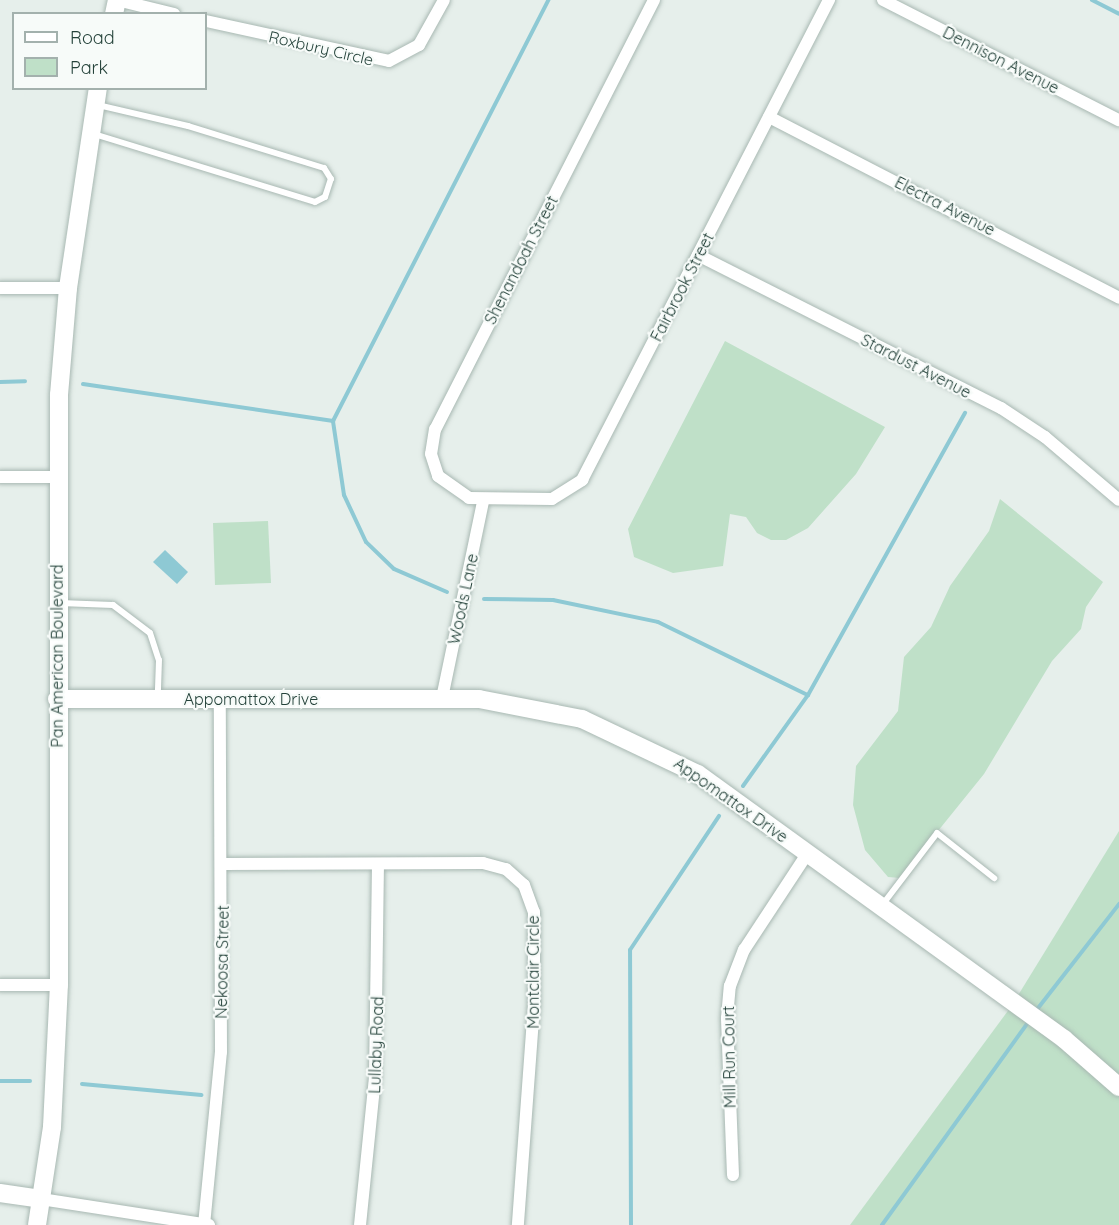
<!DOCTYPE html>
<style>
body{margin:0}
#map{position:relative;width:1119px;height:1225px;overflow:hidden;background:#e6efeb;font-family:Quicksand,sans-serif}
div>[style]{position:absolute}
[style*='--x']{left:calc(var(--x)*1px);top:calc(var(--y)*1px);width:calc(var(--w)*1px);rotate:calc(var(--a)*1deg)}
.green>*{inset:0;background:#bfe0c8}
.water>*{inset:0;background:#8ec9d4}
.stream>*{height:4px;margin:-2px;padding:0 2px;transform-origin:2px;border-radius:2px;background:#8ec9d4}
.roads{filter:drop-shadow(0 0 2px #a8b8b2) drop-shadow(0 0 2px #a8b8b2)}
.lane>*{height:6px;margin:-3px;padding:0 3px;transform-origin:3px;border-radius:3px;background:#fff}
.street>*{height:12px;margin:-6px;padding:0 6px;transform-origin:6px;border-radius:6px;background:#fff}
.secondary>*{height:18px;margin:-9px;padding:0 9px;transform-origin:9px;border-radius:9px;background:#fff}
span{translate:-50% -50%;white-space:nowrap;text-align:center;line-height:1.15;-webkit-text-stroke:4.5px #f7fbf9;paint-order:stroke}
.street-label{font-size:16px;color:#24423a}
.legend{position:absolute;left:12px;top:12px;width:195px;height:78px;box-sizing:border-box;background:#f7fbf9;border:2px solid #a3b1ad;margin:0;padding:8px 10px;list-style:none;font-size:18px;color:#24423a}
.legend li{display:flex;align-items:center;gap:12px;height:30px}
.legend b{width:30px;border:2px solid #a3b1ad}
</style>
<div id="map">
<div class="green">
<div style="clip-path:polygon(725px 341px,885px 427px,856px 474px,808px 528px,786px 540px,771px 540px,757px 533px,746px 517px,730px 514px,723px 566px,673px 573px,634px 557px,628px 529px)"></div>
<div style="clip-path:polygon(1000px 499px,1103px 582px,1086px 607px,1081px 629px,1052px 661px,984px 774px,900px 878px,888px 877px,865px 850px,853px 805px,856px 766px,898px 711px,904px 657px,931px 627px,950px 586px,989px 531px)"></div>
<div style="clip-path:polygon(268px 521px,271px 583px,215px 585px,213px 523px)"></div>
<div style="clip-path:polygon(1119px 831px,1119px 1079px,1017px 997px)"></div>
<div style="clip-path:polygon(1010px 1008px,1119px 1095px,1119px 1225px,850px 1225px)"></div>
</div>
<div class="water">
<div style="clip-path:polygon(165px 550px,188px 572px,177px 584px,153px 562px)"></div>
</div>
<div class="stream">
<div style="--x:1092;--y:0;--w:30;--a:27"></div>
<div style="--x:0;--y:382;--w:25;--a:-2"></div>
<div style="--x:83;--y:384;--w:253;--a:8.4"></div>
<div style="--x:447;--y:592;--w:58;--a:-156.5"></div>
<div style="--x:394;--y:569;--w:39;--a:-136"></div>
<div style="--x:366;--y:542;--w:52;--a:-115.1"></div>
<div style="--x:344;--y:495;--w:75;--a:-98.5"></div>
<div style="--x:333;--y:421;--w:473;--a:-62.9"></div>
<div style="--x:484;--y:599;--w:69;--a:0.8"></div>
<div style="--x:553;--y:600;--w:107;--a:11.8"></div>
<div style="--x:658;--y:622;--w:167;--a:26"></div>
<div style="--x:743;--y:786;--w:112;--a:-54.5"></div>
<div style="--x:808;--y:695;--w:323;--a:-60.9"></div>
<div style="--x:1035;--y:1012;--w:137;--a:-52.1"></div>
<div style="--x:0;--y:1081;--w:30;--a:0"></div>
<div style="--x:82;--y:1084;--w:120;--a:5.3"></div>
<div style="--x:631;--y:1225;--w:275;--a:-90.2"></div>
<div style="--x:630;--y:950;--w:161;--a:-56.4"></div>
<div style="--x:882;--y:1225;--w:251;--a:-54.2"></div>
</div>
<div class="roads">
<div class="lane">
<div style="--x:94;--y:134;--w:231;--a:17.1"></div>
<div style="--x:315;--y:202;--w:11;--a:-27"></div>
<div style="--x:325;--y:197;--w:19;--a:-72"></div>
<div style="--x:331;--y:179;--w:13;--a:-122"></div>
<div style="--x:324;--y:168;--w:142;--a:-162.8"></div>
<div style="--x:188;--y:126;--w:92;--a:-166.9"></div>
<div style="--x:60;--y:603;--w:53;--a:2.2"></div>
<div style="--x:113;--y:605;--w:46;--a:37.1"></div>
<div style="--x:150;--y:633;--w:28;--a:72"></div>
<div style="--x:159;--y:660;--w:35;--a:92"></div>
<div style="--x:883;--y:904;--w:89;--a:-52.7"></div>
<div style="--x:937;--y:833;--w:73;--a:38.3"></div>
</div>
<div class="street">
<div style="--x:117;--y:0;--w:59;--a:13.8"></div>
<div style="--x:654;--y:0;--w:482;--a:117"></div>
<div style="--x:435;--y:429;--w:25;--a:99"></div>
<div style="--x:431;--y:454;--w:23;--a:72"></div>
<div style="--x:438;--y:476;--w:38;--a:35"></div>
<div style="--x:469;--y:498;--w:83;--a:0.7"></div>
<div style="--x:552;--y:499;--w:36;--a:-32"></div>
<div style="--x:582;--y:480;--w:540;--a:-62.77"></div>
<div style="--x:883;--y:0;--w:265;--a:27"></div>
<div style="--x:206;--y:21;--w:187;--a:12.3"></div>
<div style="--x:389;--y:61;--w:34;--a:-28"></div>
<div style="--x:419;--y:45;--w:51;--a:-60.9"></div>
<div style="--x:769;--y:117;--w:394;--a:27.3"></div>
<div style="--x:698;--y:255;--w:339;--a:26.8"></div>
<div style="--x:1001;--y:408;--w:53;--a:33.4"></div>
<div style="--x:1045;--y:437;--w:97;--a:40.4"></div>
<div style="--x:0;--y:288;--w:68;--a:0"></div>
<div style="--x:0;--y:477;--w:57;--a:0"></div>
<div style="--x:442;--y:698;--w:201;--a:-78.2"></div>
<div style="--x:223;--y:864;--w:260;--a:-0.2"></div>
<div style="--x:483;--y:863;--w:24;--a:15"></div>
<div style="--x:506;--y:869;--w:24;--a:42"></div>
<div style="--x:524;--y:885;--w:29;--a:70"></div>
<div style="--x:534;--y:912;--w:93;--a:90"></div>
<div style="--x:534;--y:1005;--w:221;--a:94.2"></div>
<div style="--x:0;--y:985;--w:59;--a:0"></div>
<div style="--x:733;--y:1175;--w:157;--a:-92.2"></div>
<div style="--x:727;--y:1018;--w:32;--a:-85"></div>
<div style="--x:730;--y:986;--w:39;--a:-69"></div>
<div style="--x:744;--y:950;--w:115;--a:-56.7"></div>
<div style="--x:41;--y:1199;--w:170;--a:8.8"></div>
<div style="--x:204;--y:1225;--w:174;--a:-84.4"></div>
<div style="--x:221;--y:1052;--w:353;--a:-90.2"></div>
<div style="--x:360;--y:1225;--w:148;--a:-84.2"></div>
<div style="--x:375;--y:1078;--w:214;--a:-89.2"></div>
</div>
<div class="secondary">
<div style="--x:114;--y:14;--w:14;--a:-78"></div>
<div style="--x:57;--y:699;--w:422;--a:0"></div>
<div style="--x:479;--y:699;--w:105;--a:11"></div>
<div style="--x:582;--y:719;--w:128;--a:25.4"></div>
<div style="--x:698;--y:774;--w:452;--a:35.9"></div>
<div style="--x:1064;--y:1039;--w:73;--a:41.1"></div>
<div style="--x:0;--y:1193;--w:41;--a:8.3"></div>
<div style="--x:37;--y:1225;--w:99;--a:-81.3"></div>
<div style="--x:52;--y:1127;--w:142;--a:-87.2"></div>
<div style="--x:59;--y:985;--w:590;--a:-90"></div>
<div style="--x:59;--y:395;--w:107;--a:-85.2"></div>
<div style="--x:68;--y:288;--w:202;--a:-81.5"></div>
</div>
</div>
<div class="street-label">
<span style="left:321px;top:48px;rotate:13deg">Roxbury Circle</span>
<span style="left:1001px;top:60px;rotate:27deg">Dennison Avenue</span>
<span style="left:945px;top:206px;rotate:27deg">Electra Avenue</span>
<span style="left:521px;top:260px;rotate:-63deg">Shenandoah Street</span>
<span style="left:682px;top:287px;rotate:-63deg">Fairbrook Street</span>
<span style="left:916px;top:366px;rotate:27deg">Stardust Avenue</span>
<span style="left:463px;top:599px;rotate:-78deg">Woods Lane</span>
<span style="left:57px;top:656px;rotate:-90deg">Pan American Boulevard</span>
<span style="left:251px;top:699px">Appomattox Drive</span>
<span style="left:731px;top:800px;rotate:35deg">Appomattox Drive</span>
<span style="left:222px;top:962px;rotate:-89deg">Nekoosa Street</span>
<span style="left:533px;top:972px;rotate:-90deg">Montclair Circle</span>
<span style="left:376px;top:1045px;rotate:-88deg">Lullaby Road</span>
<span style="left:729px;top:1057px;rotate:-91deg">Mill Run Court</span>
</div>
<ul class="legend">
<li><b style="height:8px;background:#fff"></b>Road</li>
<li><b style="height:16px;background:#bfe0c8"></b>Park</li>
</ul>
</div>
